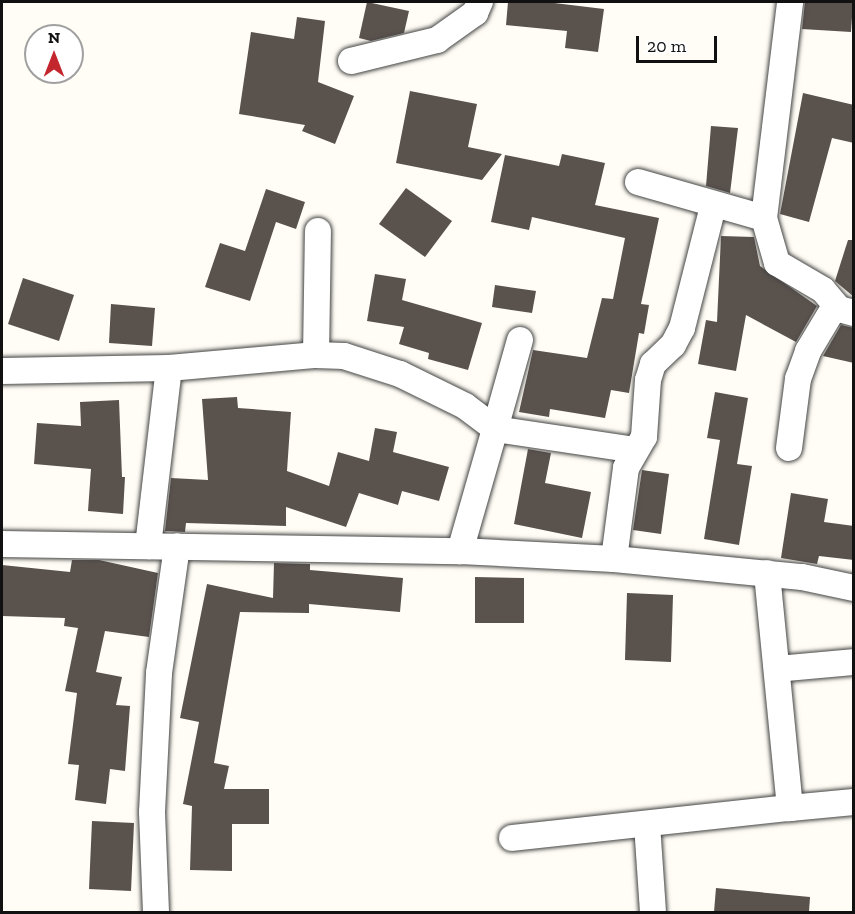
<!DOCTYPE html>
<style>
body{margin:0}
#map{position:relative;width:855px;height:914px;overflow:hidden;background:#fffdf5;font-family:"Zilla Slab",serif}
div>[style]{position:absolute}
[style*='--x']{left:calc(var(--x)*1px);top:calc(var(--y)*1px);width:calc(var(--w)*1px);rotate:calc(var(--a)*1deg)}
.building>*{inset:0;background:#5a524d}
.roads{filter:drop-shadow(0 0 2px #444) drop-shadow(0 0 2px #444)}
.minor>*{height:26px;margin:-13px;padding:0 13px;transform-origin:13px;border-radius:13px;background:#fff}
span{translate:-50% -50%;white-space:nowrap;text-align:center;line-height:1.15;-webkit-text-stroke:6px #fff;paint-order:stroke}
.frame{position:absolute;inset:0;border:3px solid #111;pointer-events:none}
.north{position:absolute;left:24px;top:24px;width:60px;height:60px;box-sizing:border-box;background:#fff;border:2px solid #a0a0a0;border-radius:50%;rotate:0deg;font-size:16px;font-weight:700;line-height:24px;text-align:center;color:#111}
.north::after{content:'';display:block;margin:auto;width:21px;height:27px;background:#c4262e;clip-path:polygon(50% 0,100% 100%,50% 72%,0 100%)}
.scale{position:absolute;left:636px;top:36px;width:81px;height:27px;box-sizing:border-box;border:3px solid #111;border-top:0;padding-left:8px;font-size:18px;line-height:21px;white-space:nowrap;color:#111;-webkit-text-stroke:4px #fff;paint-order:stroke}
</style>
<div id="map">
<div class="building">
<div style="clip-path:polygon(367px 2px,409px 11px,404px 33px,371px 41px,359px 38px)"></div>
<div style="clip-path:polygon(508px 2px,546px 2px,604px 9px,598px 52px,565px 48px,567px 31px,506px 25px)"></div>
<div style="clip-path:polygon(805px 2px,853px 2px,851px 32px,802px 29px)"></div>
<div style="clip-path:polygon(297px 17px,325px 21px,318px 82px,354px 96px,335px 144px,302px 131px,305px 125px,239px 114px,251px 32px,294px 39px)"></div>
<div style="clip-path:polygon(410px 91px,477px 104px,468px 147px,502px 154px,482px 180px,396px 163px)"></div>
<div style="clip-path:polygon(803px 93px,854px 105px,854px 143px,832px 138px,809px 222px,780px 214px)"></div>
<div style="clip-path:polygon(711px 126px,738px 128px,730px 193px,706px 186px)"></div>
<div style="clip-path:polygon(562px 154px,605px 163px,595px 205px,659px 218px,641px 304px,649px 305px,644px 334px,639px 333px,629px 393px,611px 390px,605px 418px,550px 409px,549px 417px,519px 412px,533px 350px,587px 358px,602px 298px,613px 299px,625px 238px,532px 217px,529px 230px,491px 222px,505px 155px,559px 166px)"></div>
<div style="clip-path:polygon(406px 188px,452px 221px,425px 257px,379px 224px)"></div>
<div style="clip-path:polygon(266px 189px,305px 202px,296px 229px,276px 222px,250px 301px,205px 287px,220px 243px,245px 251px)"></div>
<div style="clip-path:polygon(721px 236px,754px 237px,760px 266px,817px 306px,796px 342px,746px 315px,736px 371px,698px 364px,706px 320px,717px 322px)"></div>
<div style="clip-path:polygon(848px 240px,854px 240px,854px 297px,835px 281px)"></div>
<div style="clip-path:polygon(375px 274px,406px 279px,402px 300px,482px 323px,468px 370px,428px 359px,429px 353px,399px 344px,404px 327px,367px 321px)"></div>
<div style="clip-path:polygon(23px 278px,74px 295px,59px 341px,8px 324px)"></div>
<div style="clip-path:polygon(495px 285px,536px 291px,532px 313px,492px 307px)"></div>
<div style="clip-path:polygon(111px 304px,155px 308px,152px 346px,109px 343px)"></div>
<div style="clip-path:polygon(841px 325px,854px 328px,854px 363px,823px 356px)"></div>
<div style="clip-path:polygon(715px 392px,748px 398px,737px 464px,752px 466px,739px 545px,704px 539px,720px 440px,707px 438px)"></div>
<div style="clip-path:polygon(237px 397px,238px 408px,291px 412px,287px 471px,329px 486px,338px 452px,369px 461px,375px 428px,397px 432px,393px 452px,449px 467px,439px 501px,402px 491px,398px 505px,359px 493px,346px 527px,286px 507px,286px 526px,186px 523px,185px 532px,165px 531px,171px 478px,208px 480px,202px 399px)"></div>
<div style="clip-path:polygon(119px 400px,122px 477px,125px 477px,123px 514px,88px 511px,91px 469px,34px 464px,37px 423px,81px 426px,80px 402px)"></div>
<div style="clip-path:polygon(528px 449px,551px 453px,545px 483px,591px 492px,582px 538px,514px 524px)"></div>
<div style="clip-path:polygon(642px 470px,669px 474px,661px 534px,633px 530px)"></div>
<div style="clip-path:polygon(791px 493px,828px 499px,824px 522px,854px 526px,854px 560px,819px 556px,817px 564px,781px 558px)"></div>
<div style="clip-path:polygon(72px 560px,99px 560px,158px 573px,149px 637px,105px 631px,96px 672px,122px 677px,116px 705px,130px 706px,125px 771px,110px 769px,106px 804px,75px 800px,79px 765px,68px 764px,77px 693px,65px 691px,78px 628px,64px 626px,65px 618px,2px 616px,2px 565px,70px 572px)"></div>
<div style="clip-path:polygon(274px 563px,310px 564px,310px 570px,403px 578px,400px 612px,309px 604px,309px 613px,240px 612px,214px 763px,229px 766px,224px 789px,269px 789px,269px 824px,232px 824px,232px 871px,190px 870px,192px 806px,183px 804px,199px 722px,180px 718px,207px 584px,273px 598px)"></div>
<div style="clip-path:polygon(475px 577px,524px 578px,524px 623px,475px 623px)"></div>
<div style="clip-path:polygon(627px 593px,673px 595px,671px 662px,625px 660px)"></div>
<div style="clip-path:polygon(92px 821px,134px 823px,131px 891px,89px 889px)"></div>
<div style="clip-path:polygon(716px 888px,810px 897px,809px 912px,714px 912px)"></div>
</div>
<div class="roads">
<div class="minor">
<div style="--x:351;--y:61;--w:89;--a:-13.7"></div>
<div style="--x:437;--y:40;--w:47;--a:-35.4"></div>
<div style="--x:475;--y:13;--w:12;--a:-66"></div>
<div style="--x:638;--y:182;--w:131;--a:15.9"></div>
<div style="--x:764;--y:218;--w:47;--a:73.9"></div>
<div style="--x:777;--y:263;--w:53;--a:30.4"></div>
<div style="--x:823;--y:290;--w:25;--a:50"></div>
<div style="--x:839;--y:309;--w:16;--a:15"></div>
<div style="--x:764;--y:218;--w:218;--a:-83.1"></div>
<div style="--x:520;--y:340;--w:92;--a:105.7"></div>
<div style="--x:495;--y:429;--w:142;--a:8.5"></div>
<div style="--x:316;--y:355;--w:124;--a:-89.1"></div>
<div style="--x:2;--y:371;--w:167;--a:-1"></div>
<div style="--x:789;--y:448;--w:70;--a:-82.6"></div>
<div style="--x:798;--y:379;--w:30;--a:-70"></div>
<div style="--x:808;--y:351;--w:52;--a:-59"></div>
<div style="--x:2;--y:544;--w:458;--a:0.9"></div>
<div style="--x:460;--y:551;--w:154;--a:3"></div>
<div style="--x:614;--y:559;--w:189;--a:5.5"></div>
<div style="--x:802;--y:577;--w:53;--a:11.9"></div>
<div style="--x:148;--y:546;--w:179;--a:-83.3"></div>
<div style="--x:169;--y:368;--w:148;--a:-5.1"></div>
<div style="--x:316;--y:355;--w:28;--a:2"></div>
<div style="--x:344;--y:356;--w:59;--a:17.8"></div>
<div style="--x:400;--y:374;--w:72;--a:26.2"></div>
<div style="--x:465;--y:406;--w:38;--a:37"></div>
<div style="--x:495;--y:429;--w:127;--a:106"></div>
<div style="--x:614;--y:559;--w:92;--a:-82.5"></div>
<div style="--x:626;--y:468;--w:36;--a:-60"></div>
<div style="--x:644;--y:437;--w:57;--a:-86"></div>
<div style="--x:648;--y:380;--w:17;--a:-73"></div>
<div style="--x:653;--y:364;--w:28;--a:-44"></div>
<div style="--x:673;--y:345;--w:19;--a:-62"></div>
<div style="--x:682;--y:328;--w:126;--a:-75.7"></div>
<div style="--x:777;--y:669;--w:77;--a:-5.2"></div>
<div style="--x:790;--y:808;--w:64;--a:-5.4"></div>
<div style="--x:647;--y:824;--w:88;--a:86.1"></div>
<div style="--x:512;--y:838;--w:280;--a:-6.2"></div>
<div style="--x:790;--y:808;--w:236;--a:-95.6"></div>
<div style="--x:156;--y:912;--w:100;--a:-92.3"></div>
<div style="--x:152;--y:812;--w:139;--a:-87.1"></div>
<div style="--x:159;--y:673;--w:128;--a:-81.9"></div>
</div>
</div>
<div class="frame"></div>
<div class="north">N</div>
<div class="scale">20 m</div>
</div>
